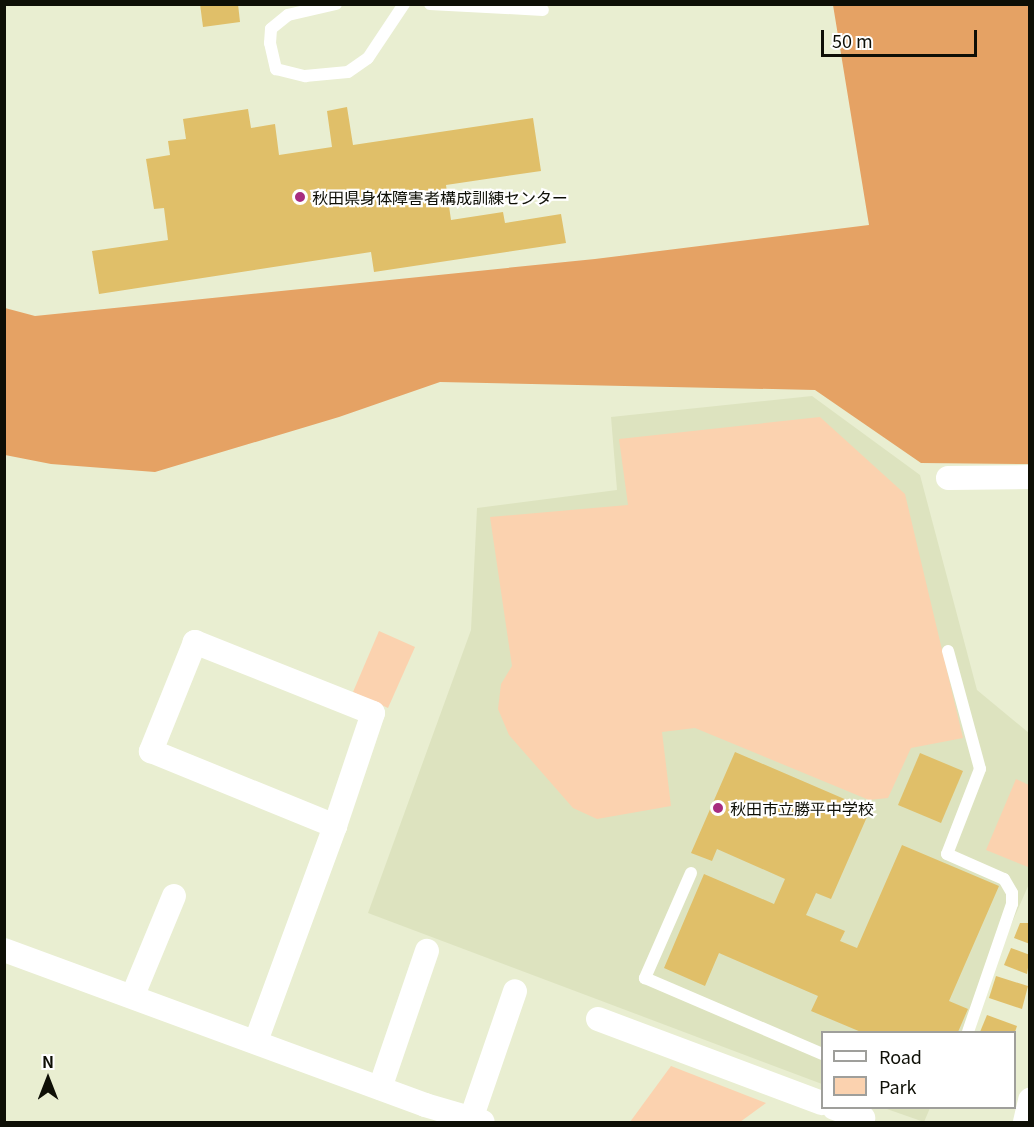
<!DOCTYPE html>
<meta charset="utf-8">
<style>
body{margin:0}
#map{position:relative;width:1034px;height:1127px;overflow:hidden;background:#e9eed1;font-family:Georgia,"Noto Sans JP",serif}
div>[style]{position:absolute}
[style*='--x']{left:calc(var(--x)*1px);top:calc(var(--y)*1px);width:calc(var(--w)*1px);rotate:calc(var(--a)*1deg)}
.built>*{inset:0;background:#dde3bf}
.green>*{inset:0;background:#fbd2af}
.forest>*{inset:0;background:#e5a264}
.building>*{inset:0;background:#e0bf69}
.lane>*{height:12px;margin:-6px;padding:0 6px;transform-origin:6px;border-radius:6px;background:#fff}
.street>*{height:24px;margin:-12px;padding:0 12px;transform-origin:12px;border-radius:12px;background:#fff}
.dots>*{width:16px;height:16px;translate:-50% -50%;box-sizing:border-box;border:3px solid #fff;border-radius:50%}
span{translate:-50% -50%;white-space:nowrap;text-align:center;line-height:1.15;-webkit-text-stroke:4.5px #fff;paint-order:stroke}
.poi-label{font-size:16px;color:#0e0f06}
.left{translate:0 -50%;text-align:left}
.frame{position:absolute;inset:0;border:6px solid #0e0f06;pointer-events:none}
.legend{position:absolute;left:821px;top:1031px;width:195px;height:78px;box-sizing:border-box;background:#fff;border:2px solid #9f9f9b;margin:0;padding:8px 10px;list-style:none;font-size:18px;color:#0e0f06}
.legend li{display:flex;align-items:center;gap:12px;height:30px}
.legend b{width:30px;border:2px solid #9f9f9b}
.north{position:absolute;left:18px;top:1049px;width:60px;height:60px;-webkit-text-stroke:4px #fff;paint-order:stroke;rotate:0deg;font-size:16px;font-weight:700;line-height:24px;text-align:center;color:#0e0f06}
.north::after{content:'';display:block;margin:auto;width:21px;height:27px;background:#0e0f06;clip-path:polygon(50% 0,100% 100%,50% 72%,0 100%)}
.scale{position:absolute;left:821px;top:30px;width:156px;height:27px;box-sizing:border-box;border:3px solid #0e0f06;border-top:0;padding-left:8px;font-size:18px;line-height:21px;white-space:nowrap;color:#0e0f06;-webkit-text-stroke:4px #fff;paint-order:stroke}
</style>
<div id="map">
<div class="built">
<div style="clip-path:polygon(812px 396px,920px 475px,977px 690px,1029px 733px,1029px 884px,964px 1032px,822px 1032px,822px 1084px,368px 913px,471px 630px,477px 508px,617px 490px,611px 417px)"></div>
<div style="clip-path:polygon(884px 1108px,930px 1108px,924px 1122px)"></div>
</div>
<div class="green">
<div style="clip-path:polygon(820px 417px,905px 494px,963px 738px,911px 748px,888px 798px,869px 800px,695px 728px,662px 732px,671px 806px,597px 819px,573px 808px,509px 735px,498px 709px,501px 684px,512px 666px,490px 517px,628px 505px,619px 439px)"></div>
<div style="clip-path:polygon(379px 631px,415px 647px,388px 708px,353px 692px)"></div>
<div style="clip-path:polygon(1016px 779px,1029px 785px,1028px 867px,986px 850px)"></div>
<div style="clip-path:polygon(671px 1066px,766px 1103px,740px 1122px,630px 1122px)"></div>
</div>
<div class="forest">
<div style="clip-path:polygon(833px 5px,1029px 5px,1029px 464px,921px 463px,815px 390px,440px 382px,339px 417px,155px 472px,51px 464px,5px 455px,5px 308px,35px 316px,144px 305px,595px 259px,869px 225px)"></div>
</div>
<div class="building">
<div style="clip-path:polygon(200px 4px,238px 4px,240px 22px,203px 27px)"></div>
<div style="clip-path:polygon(347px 107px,353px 145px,533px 118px,541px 171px,446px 185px,451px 220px,503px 212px,505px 223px,561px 214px,566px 243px,374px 272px,371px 252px,99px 294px,92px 251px,168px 240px,164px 208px,154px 209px,146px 159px,170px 155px,168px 141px,186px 139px,183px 119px,248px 109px,251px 128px,275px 124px,279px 155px,332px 147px,327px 111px)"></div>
<div style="clip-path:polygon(735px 752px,870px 810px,831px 899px,816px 893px,806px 915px,845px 931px,840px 941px,857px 948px,902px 845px,999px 886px,949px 1001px,968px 1009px,958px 1032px,861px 1032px,811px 1011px,818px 996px,719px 953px,705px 986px,664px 968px,704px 874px,774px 904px,785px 879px,717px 849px,712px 861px,691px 853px)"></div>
<div style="clip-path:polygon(920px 753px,963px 771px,941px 823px,898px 805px)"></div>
<div style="clip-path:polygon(1020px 923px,1030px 923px,1030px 944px,1014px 938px)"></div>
<div style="clip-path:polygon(1011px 948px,1030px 955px,1027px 974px,1004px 965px)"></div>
<div style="clip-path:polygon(996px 976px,1028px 986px,1022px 1009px,989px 998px)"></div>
<div style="clip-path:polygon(987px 1015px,1017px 1026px,1015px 1032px,980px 1032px)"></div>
</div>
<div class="lane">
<div style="--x:336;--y:4;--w:49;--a:167.1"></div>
<div style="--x:288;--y:15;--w:22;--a:141"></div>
<div style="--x:271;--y:29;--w:14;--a:94"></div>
<div style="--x:270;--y:43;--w:27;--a:77"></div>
<div style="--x:276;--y:69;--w:30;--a:14"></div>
<div style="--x:305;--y:76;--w:43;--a:-5.3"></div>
<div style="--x:348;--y:72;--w:24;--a:-35"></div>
<div style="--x:368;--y:58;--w:65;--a:-56.3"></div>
<div style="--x:430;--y:4;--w:113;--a:3"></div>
<div style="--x:948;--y:651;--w:122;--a:74.8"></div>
<div style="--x:980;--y:769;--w:91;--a:111.2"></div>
<div style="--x:947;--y:854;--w:62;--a:23.7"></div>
<div style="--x:1004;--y:879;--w:16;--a:60"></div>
<div style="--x:1012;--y:893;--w:11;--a:90"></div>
<div style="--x:1012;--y:904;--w:135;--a:109"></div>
<div style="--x:691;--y:873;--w:115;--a:113.7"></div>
<div style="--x:645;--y:978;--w:193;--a:23.2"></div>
</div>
<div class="street">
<div style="--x:948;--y:478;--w:82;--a:-0.7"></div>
<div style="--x:4;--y:950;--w:449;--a:20.2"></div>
<div style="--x:425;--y:1105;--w:60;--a:16.3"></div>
<div style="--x:133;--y:995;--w:107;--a:-67.5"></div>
<div style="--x:598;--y:1019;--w:239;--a:20.6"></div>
<div style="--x:256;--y:1041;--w:229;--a:-69.8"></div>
<div style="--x:335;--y:826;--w:119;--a:-71.4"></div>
<div style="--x:373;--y:713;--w:192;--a:-158.3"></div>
<div style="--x:195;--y:642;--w:118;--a:112"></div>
<div style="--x:151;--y:751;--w:199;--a:22.2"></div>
<div style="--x:380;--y:1088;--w:145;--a:-71.1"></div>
<div style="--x:834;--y:1108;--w:31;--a:19"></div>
<div style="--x:471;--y:1119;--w:135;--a:-71"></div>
<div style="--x:1025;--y:1122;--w:23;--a:-77"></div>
</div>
<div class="dots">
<div style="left:300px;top:197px;background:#a72c7f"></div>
<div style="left:718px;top:808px;background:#a72c7f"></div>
</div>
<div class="poi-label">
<span class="left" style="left:312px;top:197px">秋田県身体障害者構成訓練センター</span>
<span class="left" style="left:730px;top:808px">秋田市立勝平中学校</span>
</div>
<div class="frame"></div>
<ul class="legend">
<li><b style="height:8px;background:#fff"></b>Road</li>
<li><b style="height:16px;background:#fbd2af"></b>Park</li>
</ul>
<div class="north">N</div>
<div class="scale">50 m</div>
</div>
